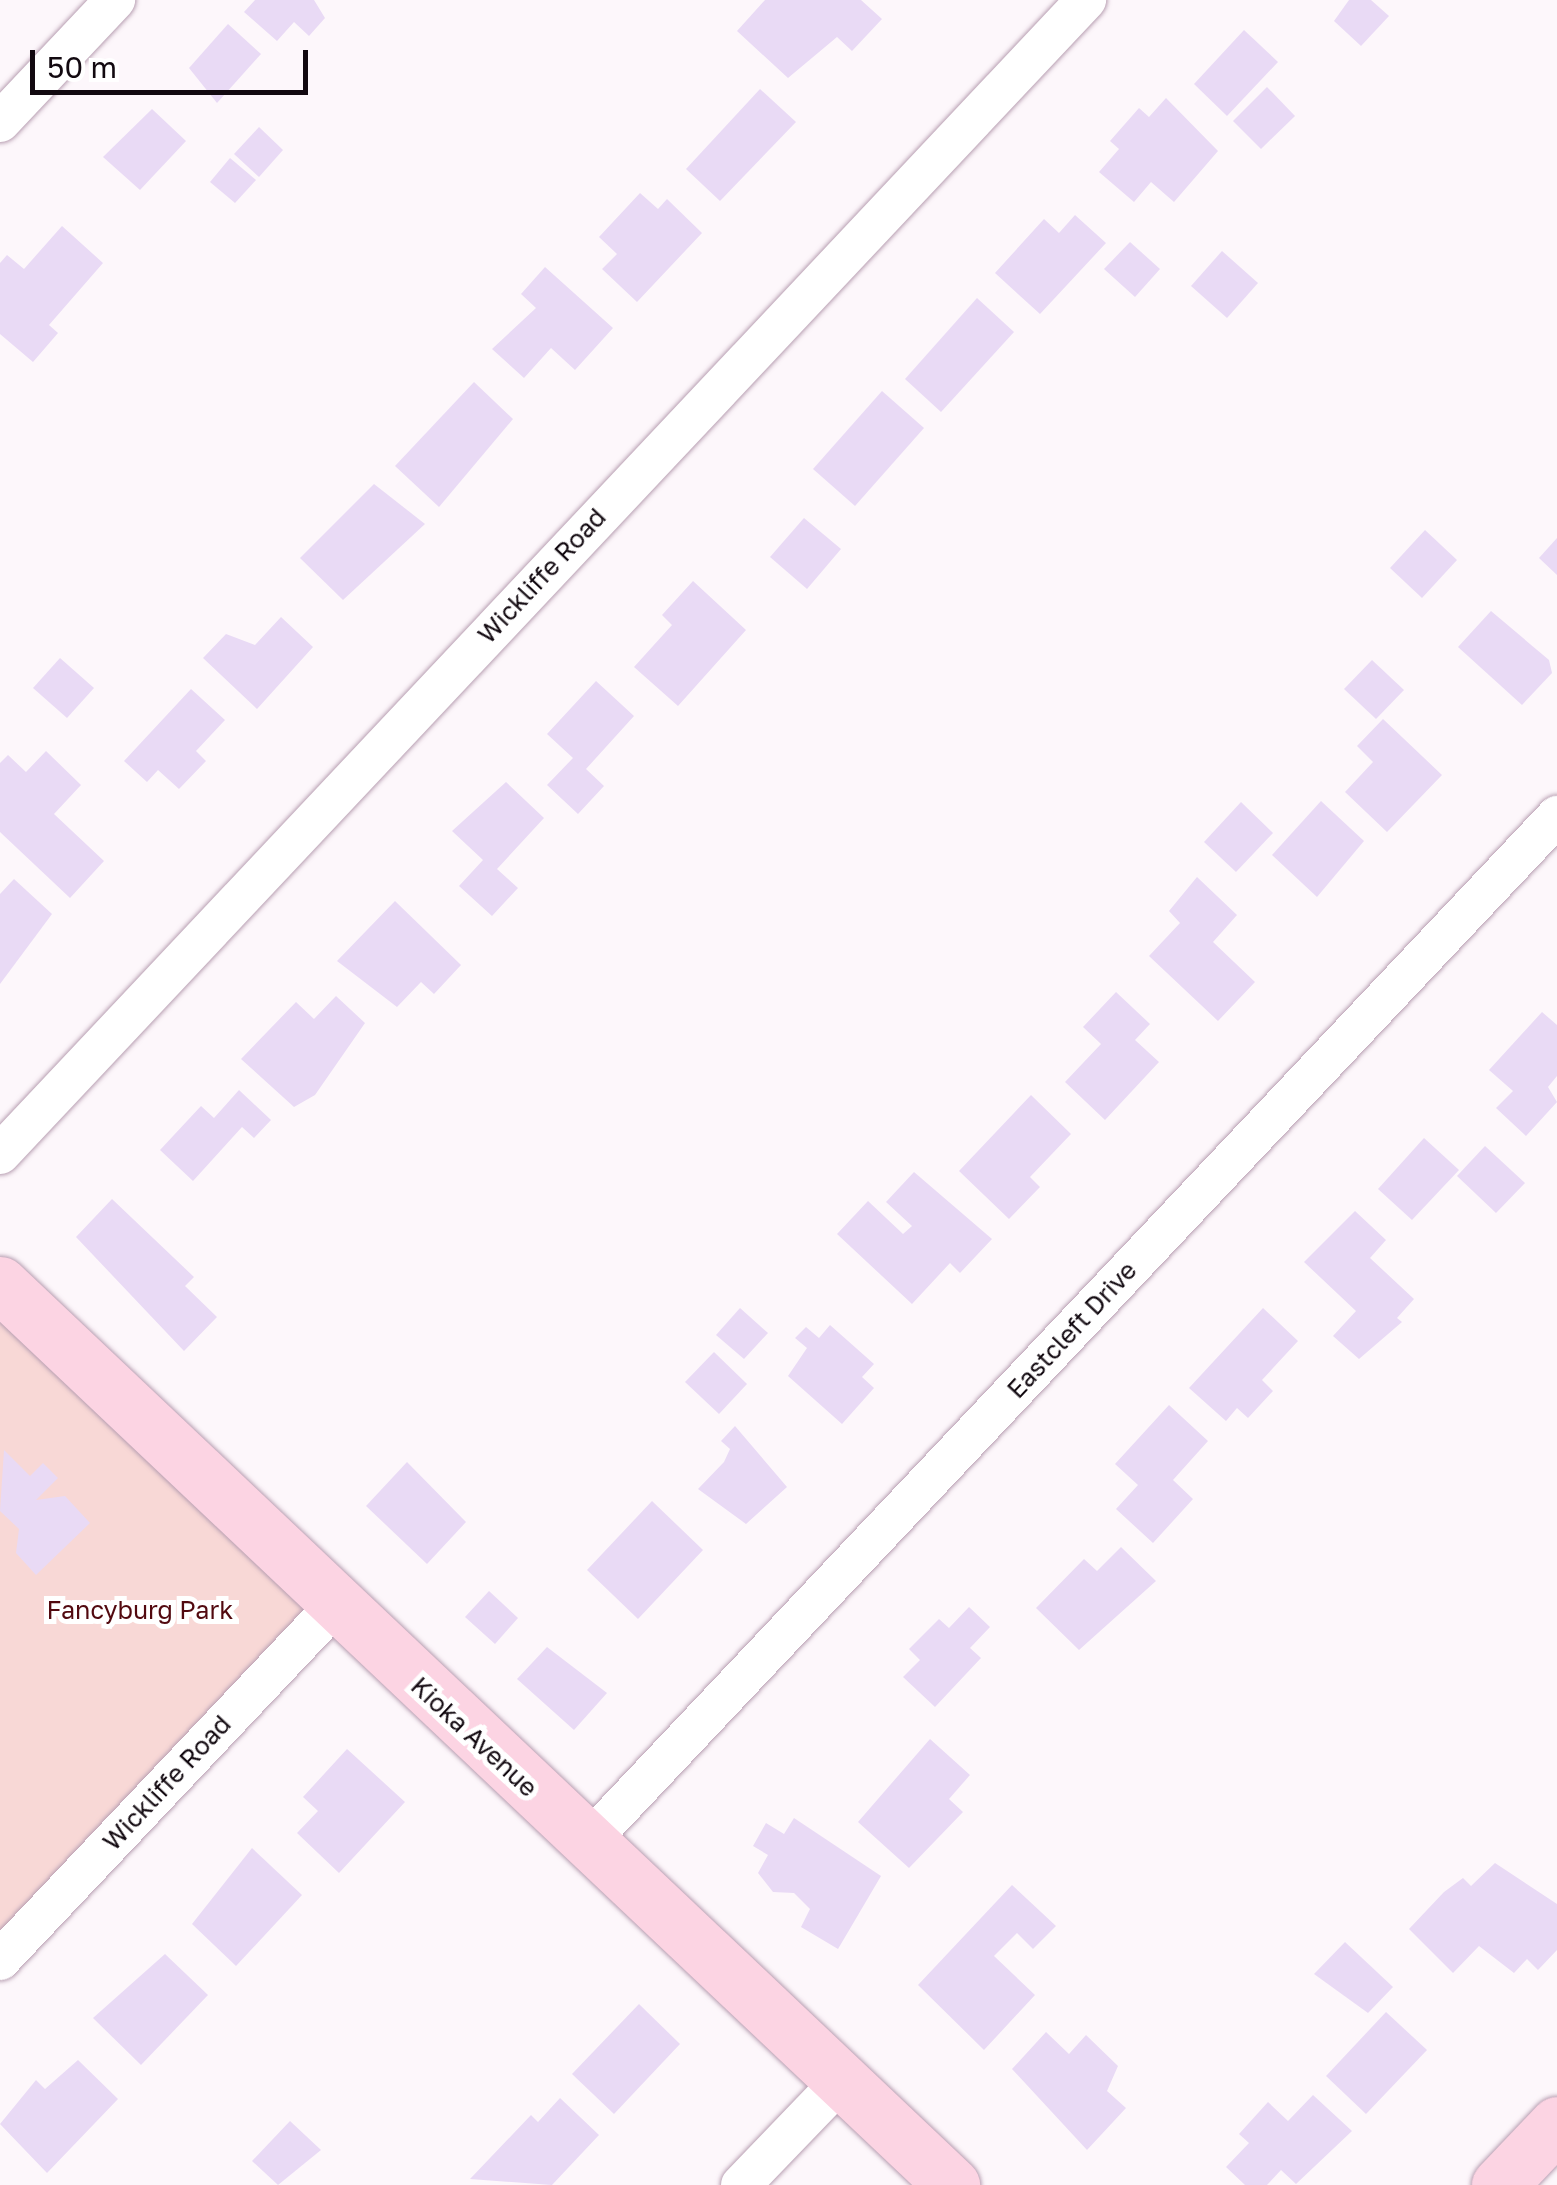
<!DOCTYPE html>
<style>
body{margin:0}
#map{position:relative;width:1557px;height:2185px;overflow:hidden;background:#fdf7fb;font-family:"Golos Text",sans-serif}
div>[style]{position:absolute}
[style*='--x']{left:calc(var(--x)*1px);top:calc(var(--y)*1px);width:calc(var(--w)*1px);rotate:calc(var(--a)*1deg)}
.green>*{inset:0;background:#f8d8d6}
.building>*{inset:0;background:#e9daf5}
.roads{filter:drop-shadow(0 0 2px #b89fb2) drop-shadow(0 0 2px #b89fb2)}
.street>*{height:40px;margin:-20px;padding:0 20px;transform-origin:20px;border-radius:20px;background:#fff}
.secondary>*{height:55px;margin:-27.5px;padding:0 27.5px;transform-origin:27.5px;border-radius:27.5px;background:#fcd4e3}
span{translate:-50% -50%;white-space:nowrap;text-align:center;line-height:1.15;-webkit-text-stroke:10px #fff;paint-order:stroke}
.street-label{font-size:25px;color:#120910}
.park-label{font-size:25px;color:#52090f}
.scale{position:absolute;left:30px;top:50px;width:278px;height:45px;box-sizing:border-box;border:5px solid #120910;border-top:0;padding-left:12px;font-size:30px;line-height:35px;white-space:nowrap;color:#120910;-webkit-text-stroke:8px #fff;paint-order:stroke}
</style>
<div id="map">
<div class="green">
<div style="clip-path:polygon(0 1284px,335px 1606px,0 1960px)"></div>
</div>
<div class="building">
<div style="clip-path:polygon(255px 0,314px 0,325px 18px,309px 36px,294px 22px,277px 41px,244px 12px)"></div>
<div style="clip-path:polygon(765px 0,861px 0,882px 19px,852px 51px,837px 37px,788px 78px,737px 31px)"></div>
<div style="clip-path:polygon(1371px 0,1389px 16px,1361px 46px,1334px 21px,1349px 0)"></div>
<div style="clip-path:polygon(228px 24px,261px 54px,217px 103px,189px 68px)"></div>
<div style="clip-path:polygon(1244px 30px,1278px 62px,1227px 116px,1194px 84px)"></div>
<div style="clip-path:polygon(1267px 87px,1295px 116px,1261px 149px,1233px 121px)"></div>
<div style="clip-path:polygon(760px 89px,796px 122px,720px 201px,686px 169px)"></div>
<div style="clip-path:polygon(1166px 98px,1218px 151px,1174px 202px,1151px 182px,1134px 202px,1099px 172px,1119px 149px,1110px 141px,1139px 108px,1149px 117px)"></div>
<div style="clip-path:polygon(152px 109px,186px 141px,140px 190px,103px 157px)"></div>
<div style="clip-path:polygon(259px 127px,283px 150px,259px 177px,234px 154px)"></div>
<div style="clip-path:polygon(230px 158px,256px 180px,235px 203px,210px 182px)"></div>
<div style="clip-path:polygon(640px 193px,658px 209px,667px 199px,702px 233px,637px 302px,602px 269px,617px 254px,599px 237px)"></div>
<div style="clip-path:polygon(1075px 215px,1106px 243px,1040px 314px,995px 273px,1044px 219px,1059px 233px)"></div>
<div style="clip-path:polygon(62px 226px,103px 263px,49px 325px,58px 333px,33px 362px,0 334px,0 263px,7px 255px,24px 269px)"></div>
<div style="clip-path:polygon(1130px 242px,1160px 269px,1135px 297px,1104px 269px)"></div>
<div style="clip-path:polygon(1222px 251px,1258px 283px,1227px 318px,1191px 286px)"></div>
<div style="clip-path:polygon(545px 267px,613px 328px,575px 370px,551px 348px,524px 378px,492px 349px,536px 308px,521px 294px)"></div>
<div style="clip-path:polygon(977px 298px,1014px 332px,941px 412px,905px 379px)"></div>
<div style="clip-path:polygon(474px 382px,513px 419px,439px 507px,395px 466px)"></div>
<div style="clip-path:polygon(882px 391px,924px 428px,855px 506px,813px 469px)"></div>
<div style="clip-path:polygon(374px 484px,425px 524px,343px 600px,300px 558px)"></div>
<div style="clip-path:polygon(804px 518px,841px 549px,807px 589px,770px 557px)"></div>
<div style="clip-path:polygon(1425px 530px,1457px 560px,1422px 598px,1390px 568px)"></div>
<div style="clip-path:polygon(1557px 538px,1557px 575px,1539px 558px)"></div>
<div style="clip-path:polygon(693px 581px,746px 630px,678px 706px,634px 667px,672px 625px,662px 615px)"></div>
<div style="clip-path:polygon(1491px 611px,1549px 660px,1552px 673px,1522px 705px,1458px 647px)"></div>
<div style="clip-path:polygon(281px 617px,313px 647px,257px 709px,203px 658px,226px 634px,255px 645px)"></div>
<div style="clip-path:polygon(60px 658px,94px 688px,67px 718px,33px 688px)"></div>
<div style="clip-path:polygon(1372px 660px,1404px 690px,1376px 719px,1344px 689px)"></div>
<div style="clip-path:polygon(596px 681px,634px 716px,586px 769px,604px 786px,578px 814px,547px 785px,573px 758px,547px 734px)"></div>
<div style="clip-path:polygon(191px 689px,225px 720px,196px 751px,206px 761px,179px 789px,158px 770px,147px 782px,124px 761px)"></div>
<div style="clip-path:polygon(1383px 719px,1442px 775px,1387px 832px,1345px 792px,1373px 762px,1357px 746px)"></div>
<div style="clip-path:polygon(46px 751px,81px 785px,54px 814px,104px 861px,70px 898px,0 832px,0 763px,8px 755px,26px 772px)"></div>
<div style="clip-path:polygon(506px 782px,544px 818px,497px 869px,518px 888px,492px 916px,459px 886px,483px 860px,452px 831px)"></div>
<div style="clip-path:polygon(1321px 801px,1364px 841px,1317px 897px,1272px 855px)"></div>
<div style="clip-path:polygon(1241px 802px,1273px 833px,1236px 872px,1204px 842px)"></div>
<div style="clip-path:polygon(1197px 877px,1237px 915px,1213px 942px,1255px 982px,1218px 1021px,1149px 956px,1180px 923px,1169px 911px)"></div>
<div style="clip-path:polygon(14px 879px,52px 914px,0 984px,0 894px)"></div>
<div style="clip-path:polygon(395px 901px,461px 965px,434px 994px,421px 982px,397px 1007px,337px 961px)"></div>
<div style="clip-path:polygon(1116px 992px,1150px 1024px,1135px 1040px,1159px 1062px,1105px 1120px,1065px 1082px,1101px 1044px,1083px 1027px)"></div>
<div style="clip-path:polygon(336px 996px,365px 1023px,315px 1095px,294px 1107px,241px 1059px,296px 1002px,314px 1019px)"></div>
<div style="clip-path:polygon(1542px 1012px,1557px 1025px,1557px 1076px,1548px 1087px,1557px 1102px,1526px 1136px,1496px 1108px,1513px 1091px,1489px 1070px)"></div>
<div style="clip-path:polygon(239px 1090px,271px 1120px,254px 1138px,242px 1127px,193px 1181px,160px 1150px,201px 1106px,214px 1118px)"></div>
<div style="clip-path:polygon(1031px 1095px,1071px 1134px,1030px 1177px,1040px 1187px,1009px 1219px,959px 1171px)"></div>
<div style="clip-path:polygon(1424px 1138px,1459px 1170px,1412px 1220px,1378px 1189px)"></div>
<div style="clip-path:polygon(1485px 1146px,1525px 1183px,1496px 1213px,1457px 1176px)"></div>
<div style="clip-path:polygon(914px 1172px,992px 1239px,960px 1273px,950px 1263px,912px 1304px,837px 1234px,868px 1201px,903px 1234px,912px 1226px,886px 1202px)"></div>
<div style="clip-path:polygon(112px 1199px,194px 1277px,185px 1286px,217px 1317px,184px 1351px,76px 1237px)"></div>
<div style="clip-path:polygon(1355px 1211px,1386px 1240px,1370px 1258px,1414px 1299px,1397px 1318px,1402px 1322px,1359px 1359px,1333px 1336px,1356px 1311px,1304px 1262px)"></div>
<div style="clip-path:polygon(740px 1308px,768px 1333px,744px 1359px,716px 1335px)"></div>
<div style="clip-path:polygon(1263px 1308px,1298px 1341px,1262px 1380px,1273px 1391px,1248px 1418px,1237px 1408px,1226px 1421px,1189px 1388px)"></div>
<div style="clip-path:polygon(830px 1325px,874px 1364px,862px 1377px,874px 1388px,842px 1424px,788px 1376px,807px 1348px,795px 1338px,806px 1327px,819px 1338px)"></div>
<div style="clip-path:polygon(714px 1352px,747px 1384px,719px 1414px,685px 1382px)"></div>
<div style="clip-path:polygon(1169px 1405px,1208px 1441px,1173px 1480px,1193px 1499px,1153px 1543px,1116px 1509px,1138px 1485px,1115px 1464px)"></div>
<div style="clip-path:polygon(735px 1426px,787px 1487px,746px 1524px,698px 1489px,724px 1462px,730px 1449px,721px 1441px)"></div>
<div style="clip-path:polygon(4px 1450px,30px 1476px,43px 1463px,58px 1478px,36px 1500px,65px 1496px,90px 1523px,36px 1575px,16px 1553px,19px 1529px,0 1511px)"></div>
<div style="clip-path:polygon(407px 1462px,466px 1522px,427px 1564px,366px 1506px)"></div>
<div style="clip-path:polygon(652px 1501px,703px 1550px,638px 1619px,587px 1570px)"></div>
<div style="clip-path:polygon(1121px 1547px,1156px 1581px,1079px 1650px,1036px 1608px,1084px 1559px,1097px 1571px)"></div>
<div style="clip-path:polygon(489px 1591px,518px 1618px,495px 1644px,465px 1617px)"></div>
<div style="clip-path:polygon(969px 1607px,990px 1627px,970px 1648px,981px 1658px,935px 1707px,903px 1677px,920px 1660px,909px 1649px,939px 1619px,949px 1628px)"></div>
<div style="clip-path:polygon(547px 1647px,607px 1693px,574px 1730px,517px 1679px)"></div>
<div style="clip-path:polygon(930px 1739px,970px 1775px,949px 1799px,963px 1812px,909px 1868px,858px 1822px)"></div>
<div style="clip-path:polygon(347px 1749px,405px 1802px,339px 1873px,297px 1833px,318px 1811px,303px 1797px)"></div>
<div style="clip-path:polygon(794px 1818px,881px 1876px,838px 1949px,801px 1927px,810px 1909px,794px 1893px,773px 1892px,758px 1873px,768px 1855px,753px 1846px,766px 1823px,784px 1834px)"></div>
<div style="clip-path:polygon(252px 1848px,302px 1895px,236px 1966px,192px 1924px)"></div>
<div style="clip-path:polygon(1495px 1863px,1557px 1904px,1557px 1950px,1538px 1970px,1527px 1959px,1514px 1973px,1479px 1946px,1453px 1973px,1409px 1929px,1444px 1892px,1463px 1878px,1471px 1886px)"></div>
<div style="clip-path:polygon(1012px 1885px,1056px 1926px,1033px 1949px,1017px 1933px,994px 1956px,1035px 1995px,984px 2050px,918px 1985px)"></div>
<div style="clip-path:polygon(1345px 1942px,1393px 1987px,1368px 2013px,1314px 1974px)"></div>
<div style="clip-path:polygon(165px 1954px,208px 1995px,141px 2065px,93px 2018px)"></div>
<div style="clip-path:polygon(639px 2004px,680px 2044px,614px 2114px,572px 2074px)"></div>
<div style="clip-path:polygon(1386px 2012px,1427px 2050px,1366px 2114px,1326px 2076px)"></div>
<div style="clip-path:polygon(1046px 2032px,1069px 2054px,1086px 2035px,1118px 2066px,1107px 2091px,1126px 2108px,1087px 2150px,1012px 2069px)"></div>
<div style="clip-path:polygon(78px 2060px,118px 2099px,47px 2173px,0 2124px,36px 2080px,45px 2089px)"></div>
<div style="clip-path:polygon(1313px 2095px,1352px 2131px,1296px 2184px,1281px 2170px,1267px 2185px,1245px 2185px,1226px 2167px,1249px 2143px,1239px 2134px,1268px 2102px,1288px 2121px)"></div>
<div style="clip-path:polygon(560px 2098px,599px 2135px,552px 2185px,470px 2179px,531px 2115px,538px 2122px)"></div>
<div style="clip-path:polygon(290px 2121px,321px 2150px,278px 2185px,252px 2161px)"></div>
</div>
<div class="roads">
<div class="street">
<div style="--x:0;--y:122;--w:168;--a:-46.7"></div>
<div style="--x:0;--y:1154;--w:1585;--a:-46.74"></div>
<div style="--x:587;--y:1843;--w:1413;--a:-46.63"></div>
<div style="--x:0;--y:1960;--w:487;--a:-46.6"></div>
<div style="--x:741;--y:2185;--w:143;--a:-46.1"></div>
</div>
<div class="secondary">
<div style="--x:0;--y:1284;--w:1311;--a:43.42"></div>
<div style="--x:1499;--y:2185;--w:84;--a:-46.4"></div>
</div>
</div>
<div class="street-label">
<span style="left:542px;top:576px;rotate:-47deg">Wickliffe Road</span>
<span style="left:1072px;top:1330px;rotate:-47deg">Eastcleft Drive</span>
<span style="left:474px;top:1737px;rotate:43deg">Kioka Avenue</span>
<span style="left:167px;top:1783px;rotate:-47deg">Wickliffe Road</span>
</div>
<div class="park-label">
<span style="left:140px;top:1610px">Fancyburg Park</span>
</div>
<div class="scale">50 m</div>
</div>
